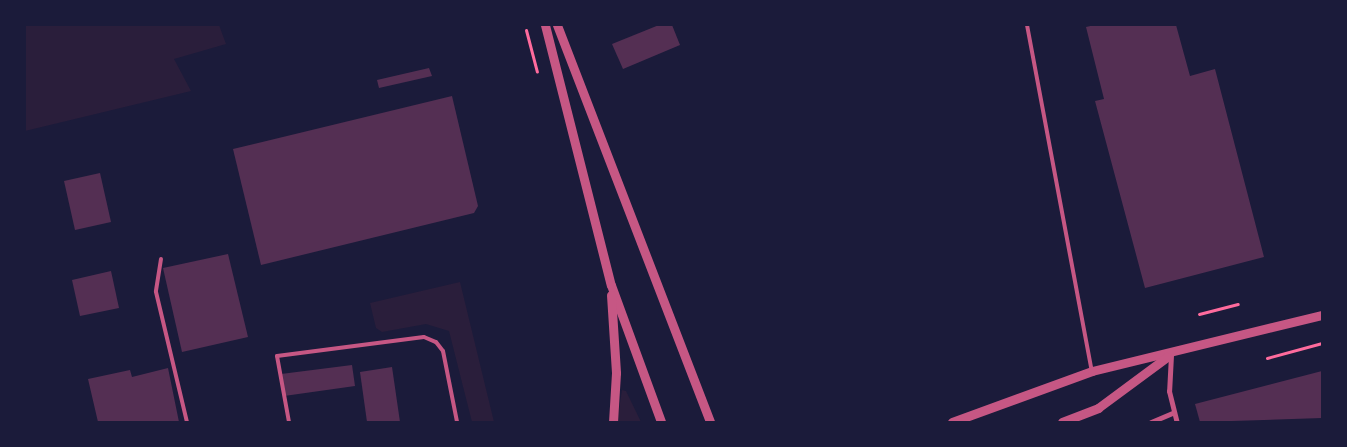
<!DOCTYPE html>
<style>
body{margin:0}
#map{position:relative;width:1347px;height:447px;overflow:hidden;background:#1b1b3a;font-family:Inter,sans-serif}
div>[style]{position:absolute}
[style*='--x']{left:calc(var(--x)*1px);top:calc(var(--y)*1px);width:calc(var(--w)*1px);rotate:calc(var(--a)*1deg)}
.green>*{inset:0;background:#2a1e3b}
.building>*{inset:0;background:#542f53}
.path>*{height:3px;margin:-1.5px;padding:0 1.5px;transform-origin:1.5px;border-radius:1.5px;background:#ff6b9d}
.service>*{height:4px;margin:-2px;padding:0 2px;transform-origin:2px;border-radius:2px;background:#c65784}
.minor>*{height:5px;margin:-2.5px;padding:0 2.5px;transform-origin:2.5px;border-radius:2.5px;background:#c65784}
.tertiary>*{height:9px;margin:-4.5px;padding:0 4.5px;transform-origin:4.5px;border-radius:4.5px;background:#c65784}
span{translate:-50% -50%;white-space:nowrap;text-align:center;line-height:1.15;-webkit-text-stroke:4px #1b1b3a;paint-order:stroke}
.frame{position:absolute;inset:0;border:26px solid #1b1b3a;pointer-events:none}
</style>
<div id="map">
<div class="green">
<div style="clip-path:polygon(25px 25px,219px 25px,226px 44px,174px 59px,191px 91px,25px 131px)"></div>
<div style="clip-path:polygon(460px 282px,494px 422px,472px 422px,449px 331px,426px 324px,382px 332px,376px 328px,370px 303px)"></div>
<div style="clip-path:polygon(622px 390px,626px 391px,641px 422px,617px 422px)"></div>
</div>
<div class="building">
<div style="clip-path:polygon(659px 25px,672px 25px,680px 45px,623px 69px,612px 44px)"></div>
<div style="clip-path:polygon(1095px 25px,1176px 25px,1190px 76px,1215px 69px,1264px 257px,1145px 288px,1095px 101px,1104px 99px,1086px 27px)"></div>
<div style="clip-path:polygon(429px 68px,432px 76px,379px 88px,377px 80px)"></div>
<div style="clip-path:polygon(452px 96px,478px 206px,474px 213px,261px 265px,233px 149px)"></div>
<div style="clip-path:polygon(100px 173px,111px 222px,75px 230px,64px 181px)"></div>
<div style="clip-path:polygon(228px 254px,248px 337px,182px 352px,163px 268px)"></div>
<div style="clip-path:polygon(111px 271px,119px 308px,80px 316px,72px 280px)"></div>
<div style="clip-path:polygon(352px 365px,355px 386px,284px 396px,281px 374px)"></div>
<div style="clip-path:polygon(392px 367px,400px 422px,367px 422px,360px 372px)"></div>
<div style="clip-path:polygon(168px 368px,179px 422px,98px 422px,88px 379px,130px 370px,132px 377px)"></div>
<div style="clip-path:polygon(1322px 371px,1322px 418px,1200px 422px,1195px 404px)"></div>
</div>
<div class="path">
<div style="--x:526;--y:30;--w:43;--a:75.3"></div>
<div style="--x:1199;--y:314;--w:40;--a:-14.4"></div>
<div style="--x:1267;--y:358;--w:57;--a:-15.3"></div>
</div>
<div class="service">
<div style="--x:1027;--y:25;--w:352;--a:79.4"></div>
<div style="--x:161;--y:259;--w:33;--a:99"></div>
<div style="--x:156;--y:292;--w:134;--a:76.6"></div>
<div style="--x:289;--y:422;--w:67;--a:-100.3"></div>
<div style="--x:277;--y:356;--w:148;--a:-7.4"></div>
<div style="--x:424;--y:337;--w:13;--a:23"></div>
<div style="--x:436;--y:342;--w:11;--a:52"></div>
<div style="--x:443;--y:351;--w:72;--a:78.8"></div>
</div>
<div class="minor">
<div style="--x:1171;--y:355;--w:36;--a:93"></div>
<div style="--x:1169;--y:391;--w:32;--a:76"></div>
<div style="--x:1151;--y:422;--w:25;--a:-23"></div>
</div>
<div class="tertiary">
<div style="--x:545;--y:25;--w:268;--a:75.8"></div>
<div style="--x:611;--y:285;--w:146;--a:69.9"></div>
<div style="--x:557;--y:25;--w:425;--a:68.9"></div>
<div style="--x:611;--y:295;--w:78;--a:86.3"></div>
<div style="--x:616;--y:373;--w:49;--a:93.5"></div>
<div style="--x:952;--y:422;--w:149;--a:-20"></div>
<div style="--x:1092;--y:371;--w:237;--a:-13.7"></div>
<div style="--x:1062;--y:422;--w:39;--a:-21"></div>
<div style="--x:1098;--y:408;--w:86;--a:-36.5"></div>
</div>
<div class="frame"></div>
</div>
